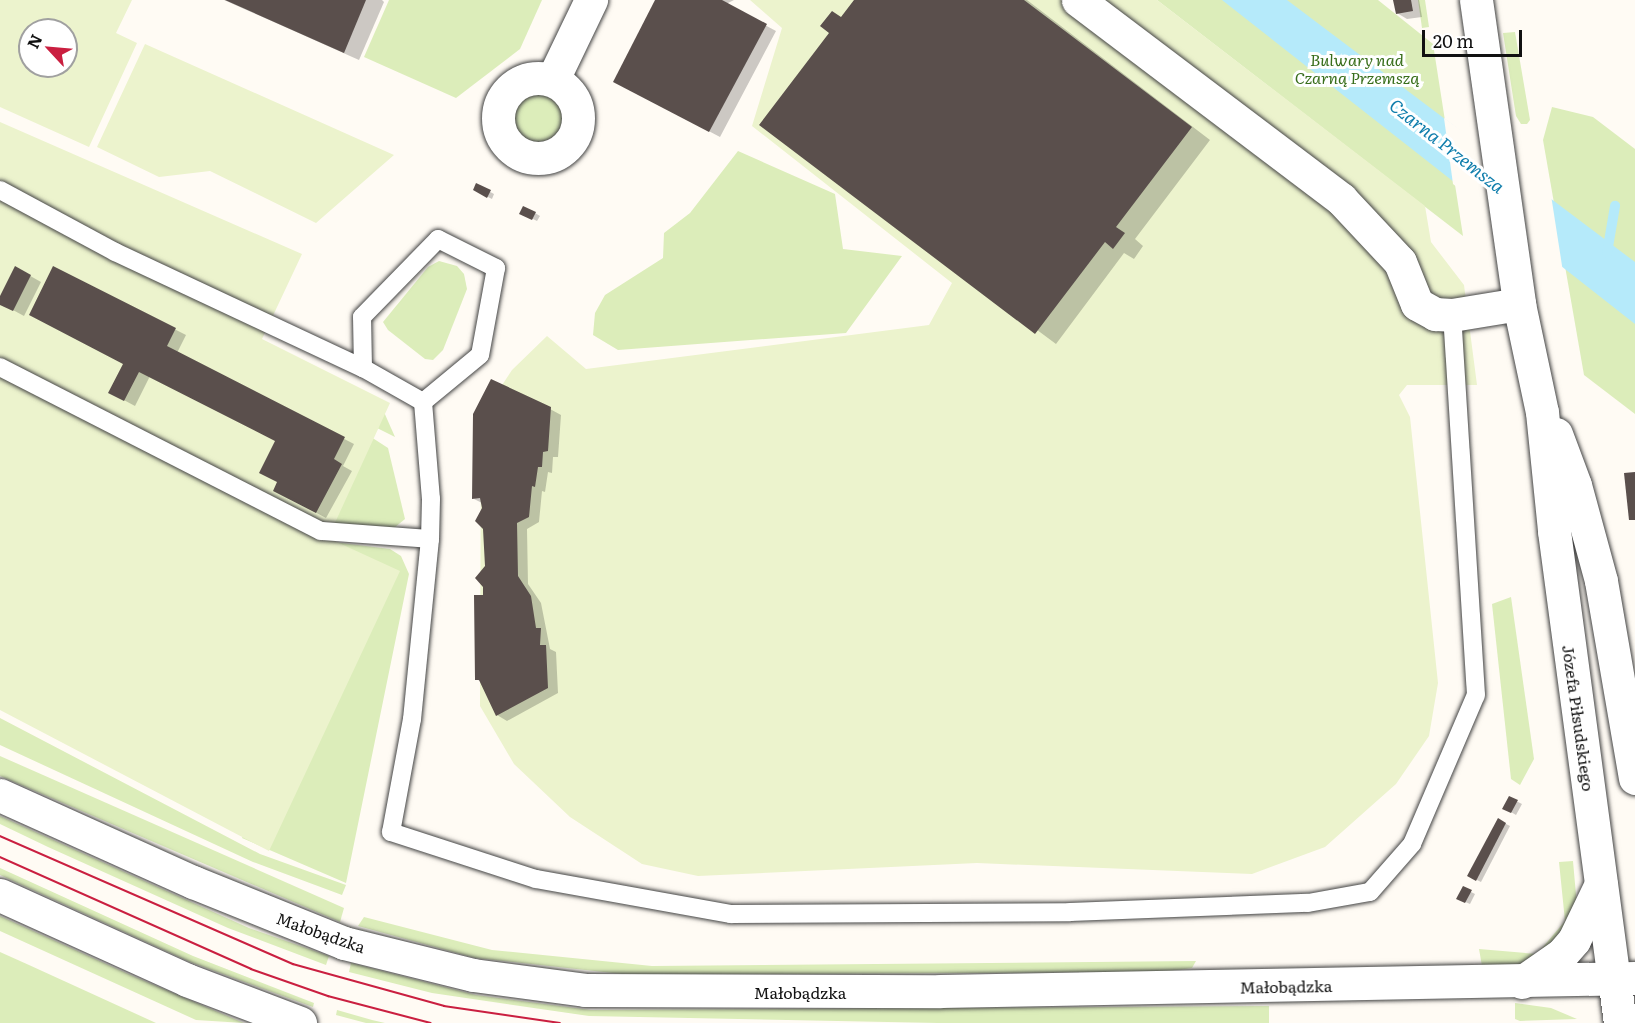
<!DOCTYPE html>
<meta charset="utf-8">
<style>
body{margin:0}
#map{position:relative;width:1635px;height:1023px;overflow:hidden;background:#fffbf4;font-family:Literata,serif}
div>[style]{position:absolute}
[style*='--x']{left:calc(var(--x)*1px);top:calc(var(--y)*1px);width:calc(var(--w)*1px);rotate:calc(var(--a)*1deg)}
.green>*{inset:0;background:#dcedba}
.round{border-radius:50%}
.pitch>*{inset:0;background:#ecf3cd}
.water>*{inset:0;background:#b5eafa}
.pier>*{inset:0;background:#fffbf4}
.shadow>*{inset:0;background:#0003}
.stream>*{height:10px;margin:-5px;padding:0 5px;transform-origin:5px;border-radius:5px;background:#b5eafa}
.building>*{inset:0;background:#5a4f4c}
.roads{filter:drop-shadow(0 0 2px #444) drop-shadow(0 0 2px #444)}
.service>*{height:18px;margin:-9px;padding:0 9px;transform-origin:9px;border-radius:9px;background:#fff}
.minor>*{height:33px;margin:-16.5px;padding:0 16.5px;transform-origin:16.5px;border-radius:16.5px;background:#fff}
.minor>.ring{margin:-16.5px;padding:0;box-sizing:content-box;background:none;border:33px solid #fff;border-radius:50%}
.tertiary>*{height:33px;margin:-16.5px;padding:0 16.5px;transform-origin:16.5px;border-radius:16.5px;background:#fff}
.tram>*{height:1.5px;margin:-0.75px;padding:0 0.75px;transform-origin:0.75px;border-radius:0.75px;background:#ca1f40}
span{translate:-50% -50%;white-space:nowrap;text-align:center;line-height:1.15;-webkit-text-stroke:6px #fff;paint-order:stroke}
.park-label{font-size:16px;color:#386e1b;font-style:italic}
.street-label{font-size:16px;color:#111}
.water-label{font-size:18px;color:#107eac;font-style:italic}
.north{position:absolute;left:18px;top:18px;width:60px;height:60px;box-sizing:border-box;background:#fff;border:2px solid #a0a0a0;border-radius:50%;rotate:296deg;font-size:16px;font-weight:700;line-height:24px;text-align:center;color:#111}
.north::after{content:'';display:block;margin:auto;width:21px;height:27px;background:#ca1f40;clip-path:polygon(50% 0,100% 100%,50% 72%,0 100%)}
.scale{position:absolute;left:1422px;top:30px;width:100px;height:27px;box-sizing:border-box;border:3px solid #111;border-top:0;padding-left:8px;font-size:18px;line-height:21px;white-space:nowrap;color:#111;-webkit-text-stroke:4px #fff;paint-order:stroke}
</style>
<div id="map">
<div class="green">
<div style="clip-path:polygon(389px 0,542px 0,520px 49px,456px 98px,364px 57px)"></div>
<div style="clip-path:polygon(1157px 0,1378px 0,1433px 44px,1463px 236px)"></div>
<div style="clip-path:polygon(1418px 0,1425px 0,1429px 27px,1422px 28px)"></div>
<div style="clip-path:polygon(1515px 32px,1530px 120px,1527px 124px,1521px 124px,1516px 116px,1503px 33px)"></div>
<div class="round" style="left:513px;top:92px;width:50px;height:50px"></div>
<div style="clip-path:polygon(1552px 107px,1593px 117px,1635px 149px,1635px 414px,1584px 375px,1543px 140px)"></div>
<div style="clip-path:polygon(738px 151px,835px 194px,843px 249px,902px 256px,846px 333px,618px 350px,593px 335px,595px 313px,605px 295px,663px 258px,664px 233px,690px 213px)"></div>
<div style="clip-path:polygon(439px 261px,457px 266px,464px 274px,467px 289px,443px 350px,433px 360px,425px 359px,388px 330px,383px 322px,428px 267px)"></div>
<div style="clip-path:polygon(380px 403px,395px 437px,343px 411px)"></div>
<div style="clip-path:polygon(368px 435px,388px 448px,405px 519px,394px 528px,321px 523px)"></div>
<div style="clip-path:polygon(334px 542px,390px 549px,401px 556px,409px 574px,346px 883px,242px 838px,379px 572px)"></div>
<div style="clip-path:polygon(1511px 597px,1534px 759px,1520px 785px,1511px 779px,1492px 604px)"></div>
<div style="clip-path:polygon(0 718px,260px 854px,346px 885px,342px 895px,253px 862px,0 745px)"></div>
<div style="clip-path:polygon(0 756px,344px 908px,340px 922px,0 776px)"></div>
<div style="clip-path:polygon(0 816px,249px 928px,329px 956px,326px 965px,228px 928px,48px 847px,0 824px)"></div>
<div style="clip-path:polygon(1573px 861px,1577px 906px,1567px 932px,1526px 964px,1482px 966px,1479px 949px,1537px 954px,1565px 921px,1559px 862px)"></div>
<div style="clip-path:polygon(0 868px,193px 956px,314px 1003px,313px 1007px,190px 962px,0 875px)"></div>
<div style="clip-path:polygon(0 916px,133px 976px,244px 1023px,196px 1020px,0 931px)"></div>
<div style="clip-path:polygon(364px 917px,492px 950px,652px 966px,1196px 961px,1192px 968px,1164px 972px,631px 975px,475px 958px,358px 926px)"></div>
<div style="clip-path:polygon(0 952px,29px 965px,156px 1023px,0 1023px)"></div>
<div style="clip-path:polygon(351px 963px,476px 995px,591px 1010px,1269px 1006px,1269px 1023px,938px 1023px,589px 1016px,432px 993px,349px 972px)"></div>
<div style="clip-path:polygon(1515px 1003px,1551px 1008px,1577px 1019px,1520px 1021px,1515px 1019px)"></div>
<div style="clip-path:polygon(337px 1010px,372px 1020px,385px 1023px,366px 1023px,336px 1015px)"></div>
</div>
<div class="pitch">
<div style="clip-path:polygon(evenodd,0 0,132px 0,116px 33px,137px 43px,89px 147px,0 107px,0 0,30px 30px,66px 30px,66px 66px,30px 66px,30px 30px)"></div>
<div style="clip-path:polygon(750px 0,1157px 0,1425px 206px,1431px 242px,1464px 285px,1477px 385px,1407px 385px,1399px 395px,1410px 417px,1438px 683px,1429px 736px,1396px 784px,1325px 847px,1252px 874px,977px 863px,698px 876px,642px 864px,570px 817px,514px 764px,480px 706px,481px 417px,512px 370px,547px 336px,586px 369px,929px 325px,952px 283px,752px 126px,782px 28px)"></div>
<div style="clip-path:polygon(145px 44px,394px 155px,316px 223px,210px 171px,159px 177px,97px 147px)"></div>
<div style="clip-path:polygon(0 122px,302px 254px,262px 339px,390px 403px,328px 538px,400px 571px,269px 851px,0 710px)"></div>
</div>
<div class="water">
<div style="clip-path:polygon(1222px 0,1287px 0,1635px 262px,1635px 324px)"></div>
</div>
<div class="pier">
<div style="clip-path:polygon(1444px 118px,1551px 195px,1563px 272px,1453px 184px)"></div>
</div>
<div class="shadow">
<div style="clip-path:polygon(224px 0,382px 0,384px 2px,359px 60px)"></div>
<div style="clip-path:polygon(657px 0,734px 0,726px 4px,776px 31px,720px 137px,625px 87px)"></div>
<div style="clip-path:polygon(856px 0,1027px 0,1210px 140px,1135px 239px,1143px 246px,1134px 259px,1124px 253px,1056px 344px,761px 124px)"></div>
<div style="clip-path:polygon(1394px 0,1419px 0,1422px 17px,1407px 19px,1397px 13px)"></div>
<div style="clip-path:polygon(477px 185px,494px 194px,492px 199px,474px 190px)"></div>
<div style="clip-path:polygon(521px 213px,535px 213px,540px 216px,537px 221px)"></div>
<div style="clip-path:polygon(16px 268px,41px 282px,24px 316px,0 303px)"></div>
<div style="clip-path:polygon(54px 268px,186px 335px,177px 353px,354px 444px,343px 466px,352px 471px,326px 518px,285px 496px,279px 482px,277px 441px,150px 376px,135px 406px,120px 398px,125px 364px)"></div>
<div style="clip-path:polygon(550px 409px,561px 415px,558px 457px,553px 457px,552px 473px,548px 472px,545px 492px,542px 491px,539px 522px,527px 529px,528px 584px,541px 603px,550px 649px,556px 652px,558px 693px,507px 721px,497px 715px,482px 682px,476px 679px,486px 567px,482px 503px,474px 499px)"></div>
<div style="clip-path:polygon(1510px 798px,1522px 804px,1516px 815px,1504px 808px)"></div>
<div style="clip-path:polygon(1498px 820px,1510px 826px,1481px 882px,1469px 876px)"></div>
<div style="clip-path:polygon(1463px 888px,1475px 894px,1470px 904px,1463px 901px)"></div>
</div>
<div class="stream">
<div style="--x:1607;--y:253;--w:48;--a:-80.3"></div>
</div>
<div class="building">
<div style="clip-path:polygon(225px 0,366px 0,344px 53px)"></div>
<div style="clip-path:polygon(655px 0,722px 0,767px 24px,709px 132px,613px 82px)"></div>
<div style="clip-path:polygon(854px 0,1024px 0,1192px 127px,1116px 227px,1125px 233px,1113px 249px,1105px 242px,1035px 334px,759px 125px,829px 33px,820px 26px,832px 11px,841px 17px)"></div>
<div style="clip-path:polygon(1393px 0,1411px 0,1413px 11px,1396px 14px)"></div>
<div style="clip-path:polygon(476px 183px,491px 190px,487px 198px,473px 190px)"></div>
<div style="clip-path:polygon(523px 206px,536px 212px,532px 220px,519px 214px)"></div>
<div style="clip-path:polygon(15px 266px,31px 275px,13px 311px,0 305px,0 296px)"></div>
<div style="clip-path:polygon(53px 266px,176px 328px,167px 346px,345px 437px,334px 459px,342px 464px,316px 513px,273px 491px,277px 482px,259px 473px,275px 441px,139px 372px,124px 401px,108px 393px,123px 364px,29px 315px)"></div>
<div style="clip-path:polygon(491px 379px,551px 407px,548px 451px,543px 452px,542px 467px,538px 467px,535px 487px,532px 486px,529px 517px,517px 523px,518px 576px,531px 596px,536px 628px,541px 628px,540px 645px,546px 645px,548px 688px,496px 716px,479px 680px,475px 680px,474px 595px,483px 595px,483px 587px,475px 578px,485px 566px,483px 529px,475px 521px,482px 508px,480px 498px,472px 499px,473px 414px)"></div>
<div style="clip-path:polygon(1635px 472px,1635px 520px,1629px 520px,1624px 473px)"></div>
<div style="clip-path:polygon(1509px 796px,1518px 800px,1511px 813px,1502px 809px)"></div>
<div style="clip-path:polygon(1498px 818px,1506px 823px,1476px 881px,1467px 876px)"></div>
<div style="clip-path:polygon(1463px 886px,1472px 890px,1465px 903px,1456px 899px)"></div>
</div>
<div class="roads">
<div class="service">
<div style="--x:0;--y:190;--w:131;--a:28.3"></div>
<div style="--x:115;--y:252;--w:274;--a:25.1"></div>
<div style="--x:363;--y:368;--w:69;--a:29.5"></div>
<div style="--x:423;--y:402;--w:97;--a:85.3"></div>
<div style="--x:431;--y:499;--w:40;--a:91.4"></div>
<div style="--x:430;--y:539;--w:181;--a:95.7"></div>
<div style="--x:412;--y:719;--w:115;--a:100.5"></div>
<div style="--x:391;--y:832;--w:152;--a:18"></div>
<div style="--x:536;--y:879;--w:198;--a:10.2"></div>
<div style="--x:731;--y:914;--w:339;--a:-0.3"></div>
<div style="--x:1070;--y:912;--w:238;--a:-2.2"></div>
<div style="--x:1308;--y:903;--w:63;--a:-10.1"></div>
<div style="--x:1370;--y:892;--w:64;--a:-48.8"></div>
<div style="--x:1412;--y:844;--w:162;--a:-66.8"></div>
<div style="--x:1476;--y:695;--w:381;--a:-93.6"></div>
<div style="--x:0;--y:367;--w:360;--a:27.1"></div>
<div style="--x:321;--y:531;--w:109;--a:4.2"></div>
<div style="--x:363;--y:368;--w:51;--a:-91.1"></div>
<div style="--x:362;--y:317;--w:109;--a:-45.7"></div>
<div style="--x:438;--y:239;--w:65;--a:26.6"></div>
<div style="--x:496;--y:268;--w:88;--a:100.4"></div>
<div style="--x:480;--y:355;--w:74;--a:140.5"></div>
</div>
<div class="minor">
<div style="--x:1078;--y:0;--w:330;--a:37.1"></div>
<div style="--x:1341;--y:199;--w:86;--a:46.9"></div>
<div style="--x:1400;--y:262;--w:45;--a:68"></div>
<div style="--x:1417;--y:304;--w:21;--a:29"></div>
<div style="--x:1435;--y:314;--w:17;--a:3"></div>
<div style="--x:1452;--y:315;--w:68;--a:-9.3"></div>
<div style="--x:1476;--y:0;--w:307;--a:81.9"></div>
<div style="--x:1519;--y:304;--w:110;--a:78"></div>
<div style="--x:1542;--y:412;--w:120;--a:84.2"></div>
<div style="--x:1554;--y:531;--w:451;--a:82.4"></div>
<div class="ring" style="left:498px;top:78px;width:47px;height:47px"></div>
<div style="--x:553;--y:79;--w:88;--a:-64.3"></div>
<div style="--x:1556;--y:434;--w:54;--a:69.6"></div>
<div style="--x:1575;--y:485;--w:99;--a:74.8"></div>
<div style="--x:1601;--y:581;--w:200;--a:80.2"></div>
<div style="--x:1522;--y:982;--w:49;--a:-35"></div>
<div style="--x:1562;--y:954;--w:18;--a:-49"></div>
<div style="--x:1574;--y:940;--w:62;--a:-64.3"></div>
</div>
<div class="tertiary">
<div style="--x:0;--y:795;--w:212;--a:24.3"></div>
<div style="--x:193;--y:882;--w:163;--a:22"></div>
<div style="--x:344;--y:943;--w:133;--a:13.9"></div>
<div style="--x:473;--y:975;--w:113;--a:7.6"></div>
<div style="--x:585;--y:990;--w:355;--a:0.2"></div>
<div style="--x:940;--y:991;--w:695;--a:-1.07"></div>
<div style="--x:0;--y:895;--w:205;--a:24.4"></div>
<div style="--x:187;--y:980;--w:121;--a:20.8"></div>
<div style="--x:1614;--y:978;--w:45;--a:82.4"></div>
</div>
</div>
<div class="tram">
<div style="--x:0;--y:836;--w:320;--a:23.6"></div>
<div style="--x:293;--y:964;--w:157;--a:15.5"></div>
<div style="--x:444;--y:1006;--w:117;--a:8.3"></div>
<div style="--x:0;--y:857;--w:275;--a:24"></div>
<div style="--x:251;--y:969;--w:82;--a:19.3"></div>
<div style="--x:328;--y:996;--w:106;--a:14.7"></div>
</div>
<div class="park-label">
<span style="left:1357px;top:68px">Bulwary nad<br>Czarną Przemszą</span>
</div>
<div class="street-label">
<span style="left:1579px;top:718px;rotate:82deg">Józefa Piłsudskiego</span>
<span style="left:321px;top:932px;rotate:19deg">Małobądzka</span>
<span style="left:1286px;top:986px;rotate:-1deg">Małobądzka</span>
<span style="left:800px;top:992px">Małobądzka</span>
</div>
<div class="water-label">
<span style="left:1447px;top:146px;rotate:38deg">Czarna Przemsza</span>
</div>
<div class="north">N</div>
<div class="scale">20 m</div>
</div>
